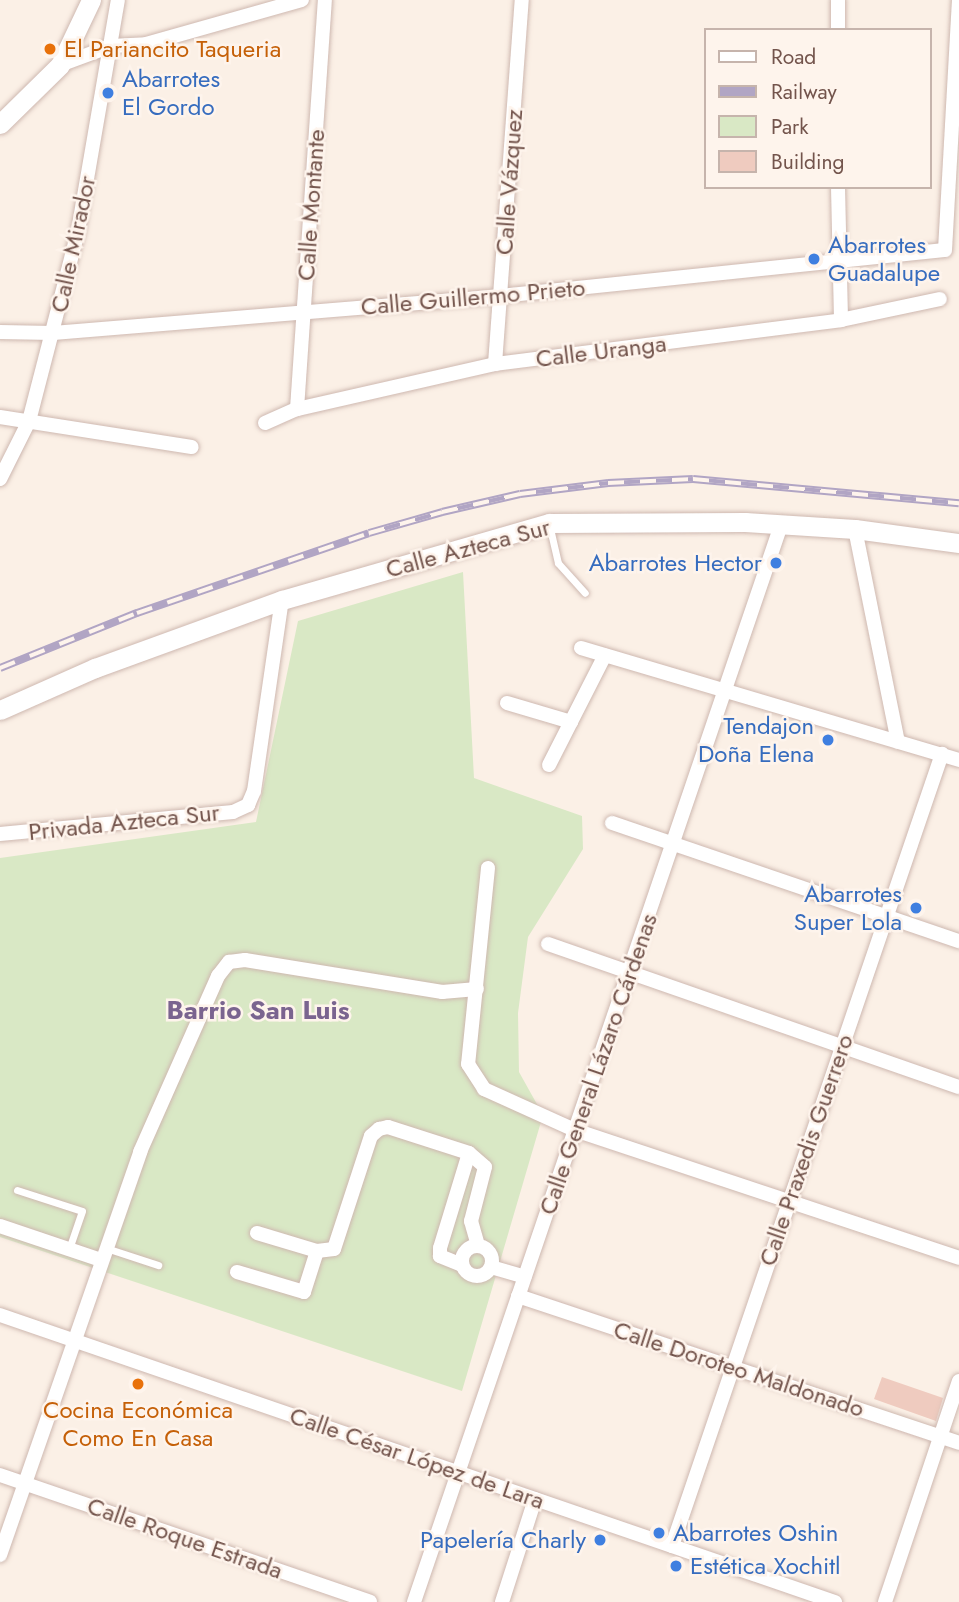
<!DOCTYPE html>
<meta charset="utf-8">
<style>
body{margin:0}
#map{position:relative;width:959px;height:1602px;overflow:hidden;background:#fbf0e6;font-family:Jost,sans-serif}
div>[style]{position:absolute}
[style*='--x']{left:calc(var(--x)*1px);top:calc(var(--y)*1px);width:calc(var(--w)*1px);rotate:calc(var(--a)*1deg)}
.green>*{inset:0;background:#d9e8c5}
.building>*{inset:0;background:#efcbbf}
.roads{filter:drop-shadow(0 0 2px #ceb8b0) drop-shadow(0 0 2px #ceb8b0)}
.lane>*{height:7px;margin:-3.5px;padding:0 3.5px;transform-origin:3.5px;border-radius:3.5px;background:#fff}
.street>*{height:14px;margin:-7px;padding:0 7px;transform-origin:7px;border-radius:7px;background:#fff}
.street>.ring{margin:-7px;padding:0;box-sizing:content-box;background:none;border:14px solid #fff;border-radius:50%}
.secondary>*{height:19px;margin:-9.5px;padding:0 9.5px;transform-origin:9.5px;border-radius:9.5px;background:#fff}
.rail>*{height:8px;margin-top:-4px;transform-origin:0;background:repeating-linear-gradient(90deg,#fef4ec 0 16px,#b1a5c4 0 32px);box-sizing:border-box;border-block:2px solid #b1a5c4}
.dots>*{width:19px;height:19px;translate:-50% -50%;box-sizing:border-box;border:4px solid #fef4ec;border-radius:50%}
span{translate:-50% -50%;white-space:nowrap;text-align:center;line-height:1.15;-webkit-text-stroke:5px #fef4ec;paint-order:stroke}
.food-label{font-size:24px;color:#c56008}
.left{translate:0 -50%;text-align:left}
.shop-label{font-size:24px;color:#366cbe}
.right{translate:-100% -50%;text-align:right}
.street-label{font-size:24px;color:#73544c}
.neighbourhood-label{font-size:26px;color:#7a648f;font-weight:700}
.legend{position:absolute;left:704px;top:28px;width:228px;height:161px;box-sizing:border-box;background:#fef4ec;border:2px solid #c6b4ac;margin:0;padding:9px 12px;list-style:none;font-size:21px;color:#73544c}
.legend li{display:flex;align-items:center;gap:14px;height:35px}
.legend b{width:35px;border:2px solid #c6b4ac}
</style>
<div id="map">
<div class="green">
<div style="clip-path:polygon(463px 572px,474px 778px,582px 816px,583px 849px,528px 937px,518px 1013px,519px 1072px,543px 1115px,462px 1391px,0 1237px,0 858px,256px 822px,298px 621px)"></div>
</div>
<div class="building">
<div style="clip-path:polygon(882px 1377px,943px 1398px,936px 1421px,874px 1399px)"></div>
</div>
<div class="roads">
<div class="lane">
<div style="--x:549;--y:524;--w:40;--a:77"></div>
<div style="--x:558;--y:563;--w:40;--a:48"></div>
<div style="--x:17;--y:1190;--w:68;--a:17.9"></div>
<div style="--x:82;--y:1211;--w:40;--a:108.9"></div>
<div style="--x:106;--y:1248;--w:55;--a:18.1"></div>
</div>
<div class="street">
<div style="--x:838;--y:30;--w:30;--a:-90"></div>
<div style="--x:60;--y:65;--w:54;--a:-20.4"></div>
<div style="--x:111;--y:46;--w:35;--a:-3"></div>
<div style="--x:146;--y:44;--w:162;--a:-15.8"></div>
<div style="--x:838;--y:187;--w:133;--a:88.7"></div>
<div style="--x:0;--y:332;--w:53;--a:1.1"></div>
<div style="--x:53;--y:333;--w:449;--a:-4.7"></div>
<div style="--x:500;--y:296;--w:447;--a:-5.9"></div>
<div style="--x:945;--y:250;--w:250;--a:-86.8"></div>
<div style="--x:495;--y:364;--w:365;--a:-85.8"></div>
<div style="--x:297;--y:409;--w:410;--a:-86.1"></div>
<div style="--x:0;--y:417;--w:194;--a:8.9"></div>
<div style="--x:265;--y:423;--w:35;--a:-24"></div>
<div style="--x:297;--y:409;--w:203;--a:-12.8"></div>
<div style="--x:495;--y:364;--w:349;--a:-7.2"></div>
<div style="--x:841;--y:320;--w:101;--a:-12"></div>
<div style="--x:0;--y:479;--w:65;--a:-63.4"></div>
<div style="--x:29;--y:421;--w:196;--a:-75.5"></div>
<div style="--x:78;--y:231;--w:234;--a:-80.2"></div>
<div style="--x:855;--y:529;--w:217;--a:78.6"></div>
<div style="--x:581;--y:648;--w:394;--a:16.5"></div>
<div style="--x:507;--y:703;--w:67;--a:16.5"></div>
<div style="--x:549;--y:765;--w:123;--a:-63"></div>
<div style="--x:612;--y:823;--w:367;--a:18.8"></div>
<div style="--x:0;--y:834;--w:234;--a:-5.4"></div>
<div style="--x:233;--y:812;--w:17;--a:-25"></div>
<div style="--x:248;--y:805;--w:15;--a:-67"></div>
<div style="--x:254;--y:791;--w:193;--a:-81.7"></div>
<div style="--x:488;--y:868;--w:197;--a:95.8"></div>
<div style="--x:468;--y:1064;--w:30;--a:57"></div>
<div style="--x:484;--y:1089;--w:100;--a:24.3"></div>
<div style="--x:575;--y:1130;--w:405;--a:18.4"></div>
<div style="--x:548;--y:944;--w:435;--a:19.2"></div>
<div style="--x:0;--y:1226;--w:107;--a:18.6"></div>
<div style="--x:257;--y:1233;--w:63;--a:16.7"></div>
<div style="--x:317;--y:1251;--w:17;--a:-7"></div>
<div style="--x:334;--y:1249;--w:119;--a:-71.9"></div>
<div style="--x:371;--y:1136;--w:11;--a:-41"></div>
<div style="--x:379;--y:1129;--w:9;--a:-13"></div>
<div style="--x:388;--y:1127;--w:85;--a:17.8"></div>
<div style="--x:469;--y:1153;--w:21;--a:41"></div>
<div style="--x:485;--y:1167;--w:56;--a:104.5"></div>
<div style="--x:471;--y:1221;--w:26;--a:74"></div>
<div class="ring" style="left:462px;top:1246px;width:16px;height:16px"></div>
<div style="--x:462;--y:1265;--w:24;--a:-158"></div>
<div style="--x:440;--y:1256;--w:8;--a:-90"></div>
<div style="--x:440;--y:1248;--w:99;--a:-73"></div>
<div style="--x:491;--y:1267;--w:35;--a:16"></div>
<div style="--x:237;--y:1272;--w:70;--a:16.6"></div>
<div style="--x:304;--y:1292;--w:43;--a:-72.4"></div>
<div style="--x:518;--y:1296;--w:465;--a:18.4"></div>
<div style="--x:0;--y:1315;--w:883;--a:18.97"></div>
<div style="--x:0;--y:1475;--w:391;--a:18.9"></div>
<div style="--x:672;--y:1546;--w:837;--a:-71.18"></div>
<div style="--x:0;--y:1555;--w:427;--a:-70.8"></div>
<div style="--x:140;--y:1152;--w:193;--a:-66.1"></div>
<div style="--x:218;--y:976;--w:18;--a:-52"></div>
<div style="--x:229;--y:962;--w:16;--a:-7"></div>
<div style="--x:245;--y:960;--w:200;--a:9.2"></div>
<div style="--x:442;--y:992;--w:35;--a:-5"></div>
<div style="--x:414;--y:1602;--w:1138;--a:-71.18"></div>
<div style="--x:502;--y:1602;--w:108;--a:-72.2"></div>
<div style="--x:885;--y:1602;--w:233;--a:-71.5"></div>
</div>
<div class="secondary">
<div style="--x:0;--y:124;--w:84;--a:-44.5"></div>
<div style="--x:60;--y:65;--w:72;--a:-64.5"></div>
<div style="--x:0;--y:710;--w:104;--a:-23.9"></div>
<div style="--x:95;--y:668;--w:199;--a:-20"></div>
<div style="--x:282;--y:600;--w:278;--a:-16.1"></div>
<div style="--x:549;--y:523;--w:196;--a:-0.3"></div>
<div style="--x:745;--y:522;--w:110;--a:3.6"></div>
<div style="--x:855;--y:529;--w:105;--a:7.7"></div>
</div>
</div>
<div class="rail">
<div style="--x:0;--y:668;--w:148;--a:-21.9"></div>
<div style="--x:137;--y:613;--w:245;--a:-19"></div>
<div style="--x:369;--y:533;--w:76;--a:-16"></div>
<div style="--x:442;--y:512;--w:80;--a:-13"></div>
<div style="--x:520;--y:494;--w:89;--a:-7.1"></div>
<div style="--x:608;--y:483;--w:85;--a:-2.7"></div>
<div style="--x:693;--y:479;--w:267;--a:5.2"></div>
</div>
<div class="dots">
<div style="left:50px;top:49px;background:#e8710a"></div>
<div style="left:108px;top:93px;background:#3f7fe0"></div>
<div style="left:814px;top:259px;background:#3f7fe0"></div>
<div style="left:776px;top:563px;background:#3f7fe0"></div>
<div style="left:828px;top:740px;background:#3f7fe0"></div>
<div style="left:916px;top:908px;background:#3f7fe0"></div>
<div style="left:138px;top:1384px;background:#e8710a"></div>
<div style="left:659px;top:1533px;background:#3f7fe0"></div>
<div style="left:600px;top:1540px;background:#3f7fe0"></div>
<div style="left:676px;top:1566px;background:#3f7fe0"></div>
</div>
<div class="food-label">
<span class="left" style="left:64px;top:49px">El Pariancito Taqueria</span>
<span style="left:138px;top:1424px">Cocina Económica<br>Como En Casa</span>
</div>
<div class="shop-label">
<span class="left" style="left:122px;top:93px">Abarrotes<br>El Gordo</span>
<span class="left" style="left:828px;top:259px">Abarrotes<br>Guadalupe</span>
<span class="right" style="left:762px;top:563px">Abarrotes Hector</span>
<span class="right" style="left:814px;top:740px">Tendajon<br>Doña Elena</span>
<span class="right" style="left:902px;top:908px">Abarrotes<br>Super Lola</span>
<span class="left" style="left:673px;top:1533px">Abarrotes Oshin</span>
<span class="right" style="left:586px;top:1540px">Papelería Charly</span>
<span class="left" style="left:690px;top:1566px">Estética Xochitl</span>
</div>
<div class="street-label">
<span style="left:509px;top:182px;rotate:-86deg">Calle Vázquez</span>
<span style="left:311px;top:205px;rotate:-86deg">Calle Montante</span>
<span style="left:73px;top:244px;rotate:-78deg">Calle Mirador</span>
<span style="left:473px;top:297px;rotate:-5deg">Calle Guillermo Prieto</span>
<span style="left:601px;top:351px;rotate:-7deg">Calle Uranga</span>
<span style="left:468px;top:548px;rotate:-15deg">Calle Azteca Sur</span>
<span style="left:124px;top:822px;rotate:-6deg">Privada Azteca Sur</span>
<span style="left:598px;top:1064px;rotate:-71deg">Calle General Lázaro Cárdenas</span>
<span style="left:806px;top:1150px;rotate:-71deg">Calle Praxedis Guerrero</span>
<span style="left:739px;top:1369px;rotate:18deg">Calle Doroteo Maldonado</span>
<span style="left:417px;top:1458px;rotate:19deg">Calle César López de Lara</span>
<span style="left:185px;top:1538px;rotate:19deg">Calle Roque Estrada</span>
</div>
<div class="neighbourhood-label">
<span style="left:258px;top:1011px">Barrio San Luis</span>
</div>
<ul class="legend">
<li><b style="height:9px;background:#fff"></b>Road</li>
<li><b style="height:9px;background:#b1a5c4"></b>Railway</li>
<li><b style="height:19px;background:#d9e8c5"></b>Park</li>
<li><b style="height:19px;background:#efcbbf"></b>Building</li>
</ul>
</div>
